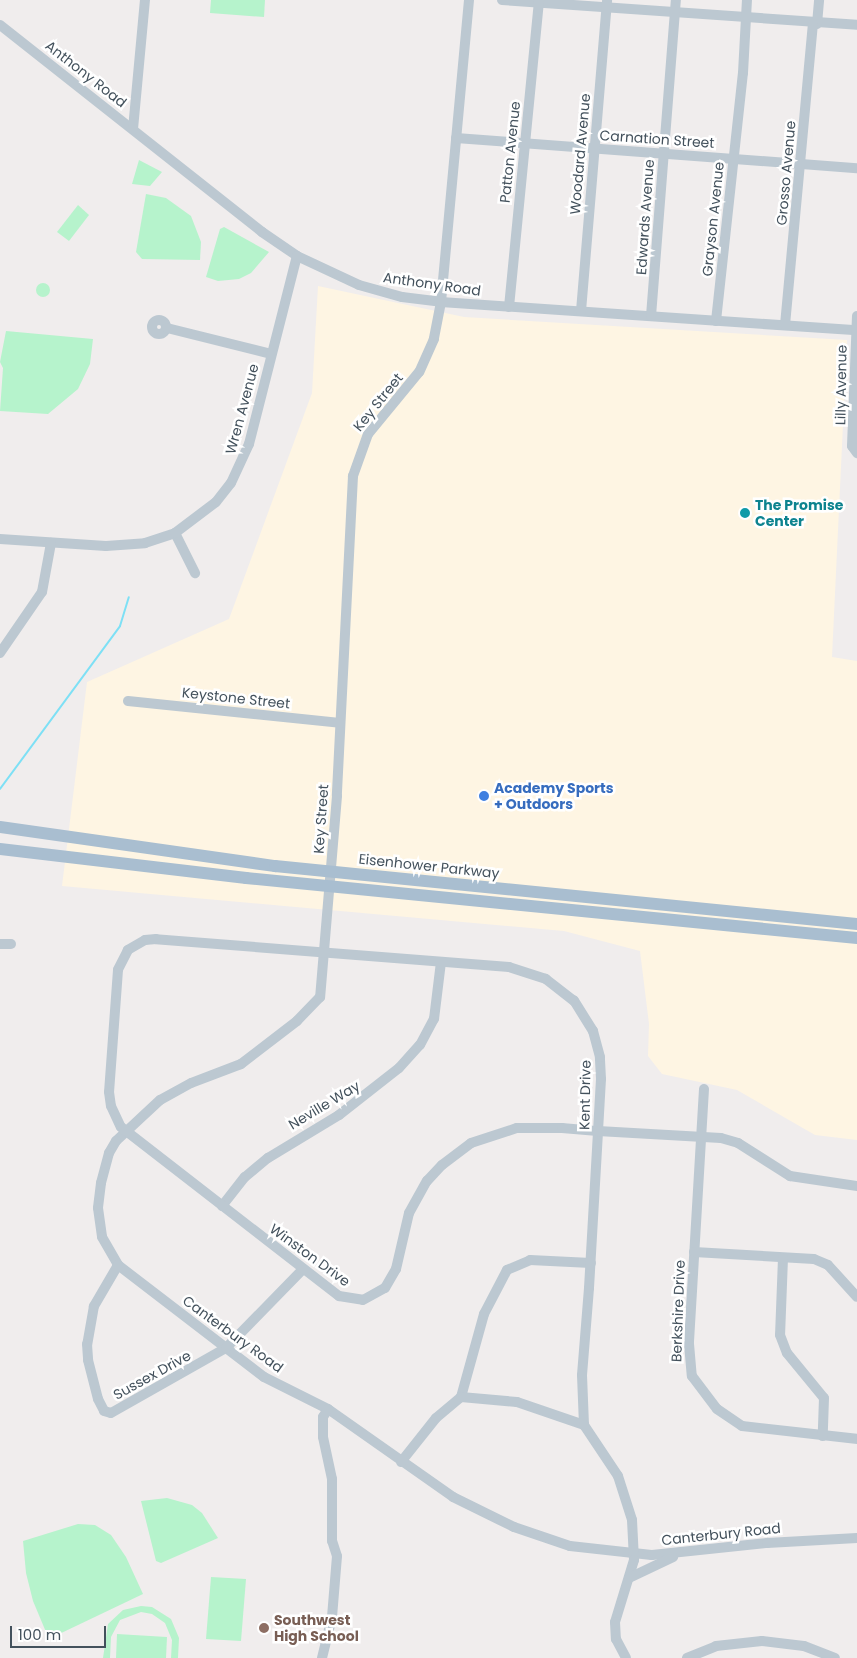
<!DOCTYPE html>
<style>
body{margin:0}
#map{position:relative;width:857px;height:1658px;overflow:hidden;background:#f0eded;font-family:Poppins,sans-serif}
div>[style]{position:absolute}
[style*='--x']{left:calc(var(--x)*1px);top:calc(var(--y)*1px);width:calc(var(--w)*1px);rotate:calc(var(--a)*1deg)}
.commercial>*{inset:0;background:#fef5e3}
.green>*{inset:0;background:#b6f3cc}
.round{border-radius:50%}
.stream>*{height:2px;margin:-1px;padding:0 1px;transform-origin:1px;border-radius:1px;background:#7ee0f5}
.minor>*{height:10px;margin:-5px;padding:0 5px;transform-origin:5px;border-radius:5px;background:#bcc8d1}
.minor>.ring{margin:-5px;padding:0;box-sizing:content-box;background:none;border:10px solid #bcc8d1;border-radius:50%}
.major>*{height:12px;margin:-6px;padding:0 6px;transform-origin:6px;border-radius:6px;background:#a9bed0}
.dots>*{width:14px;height:14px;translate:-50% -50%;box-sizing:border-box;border:2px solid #fff;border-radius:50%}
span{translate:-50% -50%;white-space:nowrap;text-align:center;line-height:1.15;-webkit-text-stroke:5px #fff;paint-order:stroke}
.street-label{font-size:14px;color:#43515c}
.culture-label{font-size:14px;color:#0d838f;font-weight:700}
.left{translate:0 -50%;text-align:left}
.shop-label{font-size:14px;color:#366cbe;font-weight:700}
.education-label{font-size:14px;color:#785e54;font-weight:700}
.scale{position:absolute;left:10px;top:1626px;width:96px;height:22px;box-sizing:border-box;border:2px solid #43515c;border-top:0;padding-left:6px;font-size:15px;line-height:18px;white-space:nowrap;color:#43515c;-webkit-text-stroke:4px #fff;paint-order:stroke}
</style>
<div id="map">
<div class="commercial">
<div style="clip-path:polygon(318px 286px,464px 317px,847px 340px,832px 657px,857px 661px,857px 1140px,815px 1135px,737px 1090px,662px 1074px,648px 1056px,649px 1024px,640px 951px,564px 931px,62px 886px,87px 682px,229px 619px,312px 393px)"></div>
</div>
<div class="green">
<div style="clip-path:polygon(211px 0,265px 0,264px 17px,210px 13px)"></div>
<div style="clip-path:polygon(139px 160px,162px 172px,150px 186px,132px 184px)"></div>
<div style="clip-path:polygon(146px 194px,166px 198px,191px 216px,201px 242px,200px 260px,142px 259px,136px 252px)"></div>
<div style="clip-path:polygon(78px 205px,89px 215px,69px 241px,57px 232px)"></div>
<div style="clip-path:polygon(224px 227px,269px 252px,251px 273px,239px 279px,218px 281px,206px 277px,220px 229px)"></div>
<div class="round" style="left:36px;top:283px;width:14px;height:14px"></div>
<div style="clip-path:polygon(6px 331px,93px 339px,90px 364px,78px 389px,48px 414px,0 411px,3px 368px,0 362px)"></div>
<div style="clip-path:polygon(167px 1498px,192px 1505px,202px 1513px,218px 1538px,161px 1563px,156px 1561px,141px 1501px)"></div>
<div style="clip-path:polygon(78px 1524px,95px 1525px,111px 1535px,126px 1557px,143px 1594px,55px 1636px,46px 1632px,33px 1601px,26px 1573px,23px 1541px)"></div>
<div style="clip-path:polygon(211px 1577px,246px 1579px,241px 1641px,206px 1639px)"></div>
<div style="clip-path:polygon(141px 1606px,152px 1607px,171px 1619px,179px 1638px,178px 1658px,171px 1658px,172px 1640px,165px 1623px,152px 1614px,141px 1612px,120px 1620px,111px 1637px,110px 1658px,103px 1658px,108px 1624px,123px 1610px)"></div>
<div style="clip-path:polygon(117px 1634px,167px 1637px,166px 1658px,116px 1658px)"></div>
</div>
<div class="stream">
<div style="--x:0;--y:789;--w:202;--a:-53.6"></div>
<div style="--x:120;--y:626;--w:30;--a:-73"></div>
</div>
<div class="minor">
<div style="--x:469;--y:0;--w:303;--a:95.3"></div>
<div style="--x:441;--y:302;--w:38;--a:101"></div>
<div style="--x:434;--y:339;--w:36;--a:114"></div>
<div style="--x:419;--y:372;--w:80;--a:129.4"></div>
<div style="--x:368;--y:434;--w:45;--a:109.7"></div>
<div style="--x:353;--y:476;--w:320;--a:92.9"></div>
<div style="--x:337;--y:796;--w:202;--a:94.8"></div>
<div style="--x:320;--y:997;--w:33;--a:134"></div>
<div style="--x:297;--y:1021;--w:71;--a:142.5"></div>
<div style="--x:241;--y:1064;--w:53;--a:159.2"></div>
<div style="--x:191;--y:1083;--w:35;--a:151"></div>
<div style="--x:160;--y:1100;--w:60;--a:137"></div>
<div style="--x:116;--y:1141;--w:14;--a:120"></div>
<div style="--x:109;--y:1153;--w:31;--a:105"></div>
<div style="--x:101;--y:1183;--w:25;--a:97"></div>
<div style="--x:98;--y:1208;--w:29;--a:82"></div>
<div style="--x:102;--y:1237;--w:32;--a:60"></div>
<div style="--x:118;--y:1265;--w:184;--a:37.5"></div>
<div style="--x:264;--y:1377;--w:72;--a:26.6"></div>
<div style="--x:328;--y:1409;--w:153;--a:35.1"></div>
<div style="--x:453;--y:1497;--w:68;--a:26.2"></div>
<div style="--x:514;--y:1527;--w:59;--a:18.7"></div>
<div style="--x:570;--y:1546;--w:82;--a:6.3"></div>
<div style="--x:652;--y:1555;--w:116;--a:-6"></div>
<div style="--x:767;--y:1543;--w:90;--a:-3.2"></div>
<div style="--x:502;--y:0;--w:356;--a:4"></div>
<div style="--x:817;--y:24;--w:24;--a:-85"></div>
<div style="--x:0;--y:25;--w:334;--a:38.3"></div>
<div style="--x:262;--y:232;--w:42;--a:34.4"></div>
<div style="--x:297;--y:256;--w:68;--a:25.1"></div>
<div style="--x:359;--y:285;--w:45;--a:15.6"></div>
<div style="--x:402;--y:297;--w:39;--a:7"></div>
<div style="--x:441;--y:302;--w:417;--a:3.9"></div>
<div style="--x:133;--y:129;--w:130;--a:-84.7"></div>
<div style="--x:456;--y:138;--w:402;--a:4.3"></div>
<div style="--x:509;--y:307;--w:308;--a:-84.4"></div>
<div style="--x:581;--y:311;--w:312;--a:-85.2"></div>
<div style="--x:651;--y:316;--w:317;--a:-85.5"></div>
<div style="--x:857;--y:316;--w:130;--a:92.2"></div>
<div style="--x:852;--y:446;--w:9;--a:54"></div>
<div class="ring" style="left:152px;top:320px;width:4px;height:4px"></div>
<div style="--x:716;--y:321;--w:249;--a:-83.8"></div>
<div style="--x:743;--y:73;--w:73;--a:-86.9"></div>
<div style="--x:785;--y:325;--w:302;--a:-84.7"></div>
<div style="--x:167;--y:328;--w:107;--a:14"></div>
<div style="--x:175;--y:533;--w:45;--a:63.4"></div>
<div style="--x:0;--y:539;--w:106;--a:3.8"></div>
<div style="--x:106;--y:546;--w:39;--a:-4"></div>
<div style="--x:145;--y:543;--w:32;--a:-18"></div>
<div style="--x:175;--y:533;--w:51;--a:-37.1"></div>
<div style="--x:216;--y:502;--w:24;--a:-52"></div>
<div style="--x:231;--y:483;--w:43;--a:-65.2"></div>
<div style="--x:249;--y:444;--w:194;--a:-75.7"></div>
<div style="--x:0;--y:653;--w:74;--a:-55.5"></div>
<div style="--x:42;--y:592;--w:50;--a:-79.6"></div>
<div style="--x:128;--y:701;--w:213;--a:5.9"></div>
<div style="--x:0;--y:944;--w:11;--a:0"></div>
<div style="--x:704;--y:1089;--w:255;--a:93.4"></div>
<div style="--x:689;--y:1344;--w:32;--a:85"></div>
<div style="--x:692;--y:1376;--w:41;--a:52.9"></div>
<div style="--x:717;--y:1409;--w:30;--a:34"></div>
<div style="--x:742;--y:1426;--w:116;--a:6.4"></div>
<div style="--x:222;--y:1206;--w:37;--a:-52"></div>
<div style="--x:245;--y:1177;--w:30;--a:-40"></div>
<div style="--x:268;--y:1158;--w:83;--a:-31.2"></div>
<div style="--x:339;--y:1115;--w:76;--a:-38.1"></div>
<div style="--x:399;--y:1068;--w:31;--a:-48"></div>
<div style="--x:420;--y:1045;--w:30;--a:-62"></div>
<div style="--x:434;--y:1019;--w:57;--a:-83"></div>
<div style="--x:694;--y:1252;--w:120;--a:3.3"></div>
<div style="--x:814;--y:1259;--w:15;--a:23"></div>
<div style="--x:828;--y:1265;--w:43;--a:47.8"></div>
<div style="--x:783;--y:1258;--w:77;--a:92.2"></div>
<div style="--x:780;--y:1335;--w:19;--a:69"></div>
<div style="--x:787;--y:1353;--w:58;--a:50.6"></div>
<div style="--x:824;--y:1398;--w:38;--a:92"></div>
<div style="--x:118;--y:1265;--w:48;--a:120.3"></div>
<div style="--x:94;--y:1306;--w:39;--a:100"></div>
<div style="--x:87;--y:1344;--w:16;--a:86"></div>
<div style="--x:88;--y:1360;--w:40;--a:75.6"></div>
<div style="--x:98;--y:1399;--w:13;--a:63"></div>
<div style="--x:104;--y:1411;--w:7;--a:16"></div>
<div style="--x:111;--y:1413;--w:132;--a:-29.5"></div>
<div style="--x:226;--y:1348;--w:109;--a:-45.7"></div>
<div style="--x:461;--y:1397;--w:86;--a:-74.5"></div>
<div style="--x:484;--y:1314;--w:50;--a:-62.4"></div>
<div style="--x:507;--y:1270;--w:25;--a:-23"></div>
<div style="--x:530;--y:1260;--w:61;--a:2.8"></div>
<div style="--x:584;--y:1425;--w:50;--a:-92.3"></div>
<div style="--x:582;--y:1375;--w:87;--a:-85.4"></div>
<div style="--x:589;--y:1288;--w:157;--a:-86.7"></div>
<div style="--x:598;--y:1131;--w:52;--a:-86.7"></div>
<div style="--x:601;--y:1079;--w:22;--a:-93"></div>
<div style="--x:600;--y:1057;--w:27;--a:-105"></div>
<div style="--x:593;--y:1031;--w:36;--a:-122"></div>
<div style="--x:574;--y:1001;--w:36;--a:-142"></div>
<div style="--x:546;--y:979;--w:39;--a:-162"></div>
<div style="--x:509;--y:967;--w:354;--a:-175.5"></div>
<div style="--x:156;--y:939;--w:11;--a:175"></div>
<div style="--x:145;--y:940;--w:20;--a:150"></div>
<div style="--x:128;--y:950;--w:22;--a:117"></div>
<div style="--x:118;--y:970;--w:122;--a:94.2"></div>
<div style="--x:109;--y:1092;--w:14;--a:82"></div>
<div style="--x:111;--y:1106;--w:23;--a:65"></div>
<div style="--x:121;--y:1127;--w:276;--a:37.8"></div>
<div style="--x:339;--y:1296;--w:24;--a:9"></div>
<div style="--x:363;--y:1300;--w:25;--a:-29"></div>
<div style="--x:385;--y:1288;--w:22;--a:-60"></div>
<div style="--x:396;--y:1269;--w:57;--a:-76.9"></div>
<div style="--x:409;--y:1213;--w:37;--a:-61"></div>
<div style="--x:427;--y:1181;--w:22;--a:-47"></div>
<div style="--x:442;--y:1165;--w:36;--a:-37"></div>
<div style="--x:471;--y:1143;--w:48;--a:-18.1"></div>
<div style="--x:517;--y:1128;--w:45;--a:0"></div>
<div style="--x:562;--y:1128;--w:36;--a:5"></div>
<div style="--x:598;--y:1131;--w:123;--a:3.3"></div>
<div style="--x:721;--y:1138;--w:18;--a:16"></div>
<div style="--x:738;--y:1143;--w:62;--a:32.4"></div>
<div style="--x:790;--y:1176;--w:68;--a:8.5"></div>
<div style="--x:401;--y:1462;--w:56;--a:-51.5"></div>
<div style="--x:436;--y:1418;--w:33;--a:-40"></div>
<div style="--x:461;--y:1397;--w:56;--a:5.1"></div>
<div style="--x:517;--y:1402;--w:71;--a:18.9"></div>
<div style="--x:584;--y:1425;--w:61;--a:56.3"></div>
<div style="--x:618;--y:1476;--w:46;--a:72.3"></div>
<div style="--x:632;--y:1520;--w:40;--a:87.1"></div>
<div style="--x:634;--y:1560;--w:65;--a:107"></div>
<div style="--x:615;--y:1622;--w:17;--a:87"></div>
<div style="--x:616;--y:1639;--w:21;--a:62"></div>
<div style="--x:629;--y:1578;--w:49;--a:-25.5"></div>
<div style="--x:322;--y:1658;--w:42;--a:-76.3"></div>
<div style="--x:332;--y:1617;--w:61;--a:-85.3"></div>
<div style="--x:337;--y:1556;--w:16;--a:-108"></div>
<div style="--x:332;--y:1541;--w:62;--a:-90"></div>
<div style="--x:332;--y:1479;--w:43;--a:-102.1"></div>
<div style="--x:323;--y:1437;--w:20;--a:-90"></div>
<div style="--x:323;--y:1417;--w:9;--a:-58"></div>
<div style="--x:687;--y:1658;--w:31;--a:-22"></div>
<div style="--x:716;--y:1646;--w:46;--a:-6.2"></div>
<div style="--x:762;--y:1641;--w:42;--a:6.8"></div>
<div style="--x:804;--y:1646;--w:33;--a:21"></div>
</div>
<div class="major">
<div style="--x:0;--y:827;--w:278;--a:8.1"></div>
<div style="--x:275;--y:866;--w:585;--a:5.69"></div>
<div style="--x:0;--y:849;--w:248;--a:6.7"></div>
<div style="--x:246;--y:878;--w:614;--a:5.61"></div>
</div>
<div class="dots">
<div style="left:745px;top:513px;background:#0f9aa8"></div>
<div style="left:484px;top:796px;background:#3f7fe0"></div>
<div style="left:264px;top:1628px;background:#8d6e63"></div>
</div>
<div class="street-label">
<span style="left:86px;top:74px;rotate:38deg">Anthony Road</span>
<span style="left:657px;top:139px;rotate:4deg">Carnation Street</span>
<span style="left:510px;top:152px;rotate:-84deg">Patton Avenue</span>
<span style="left:580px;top:154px;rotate:-85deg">Woodard Avenue</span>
<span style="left:786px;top:173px;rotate:-85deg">Grosso Avenue</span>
<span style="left:645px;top:217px;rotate:-86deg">Edwards Avenue</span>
<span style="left:713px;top:219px;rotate:-84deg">Grayson Avenue</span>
<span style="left:432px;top:284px;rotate:8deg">Anthony Road</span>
<span style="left:841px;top:385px;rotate:-89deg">Lilly Avenue</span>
<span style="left:378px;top:402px;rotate:-51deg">Key Street</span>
<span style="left:242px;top:409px;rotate:-75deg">Wren Avenue</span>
<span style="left:236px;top:698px;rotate:6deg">Keystone Street</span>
<span style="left:321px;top:819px;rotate:-86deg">Key Street</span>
<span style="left:429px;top:866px;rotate:6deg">Eisenhower Parkway</span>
<span style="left:585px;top:1095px;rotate:-89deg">Kent Drive</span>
<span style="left:324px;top:1105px;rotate:-31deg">Neville Way</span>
<span style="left:310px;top:1255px;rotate:36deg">Winston Drive</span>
<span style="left:678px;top:1311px;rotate:-88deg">Berkshire Drive</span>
<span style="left:233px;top:1334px;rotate:36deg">Canterbury Road</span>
<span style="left:152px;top:1375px;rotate:-29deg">Sussex Drive</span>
<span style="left:721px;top:1534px;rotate:-6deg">Canterbury Road</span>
</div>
<div class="culture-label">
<span class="left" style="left:755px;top:513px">The Promise<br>Center</span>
</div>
<div class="shop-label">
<span class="left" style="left:494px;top:796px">Academy Sports<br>+ Outdoors</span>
</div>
<div class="education-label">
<span class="left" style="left:274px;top:1628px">Southwest<br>High School</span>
</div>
<div class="scale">100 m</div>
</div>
